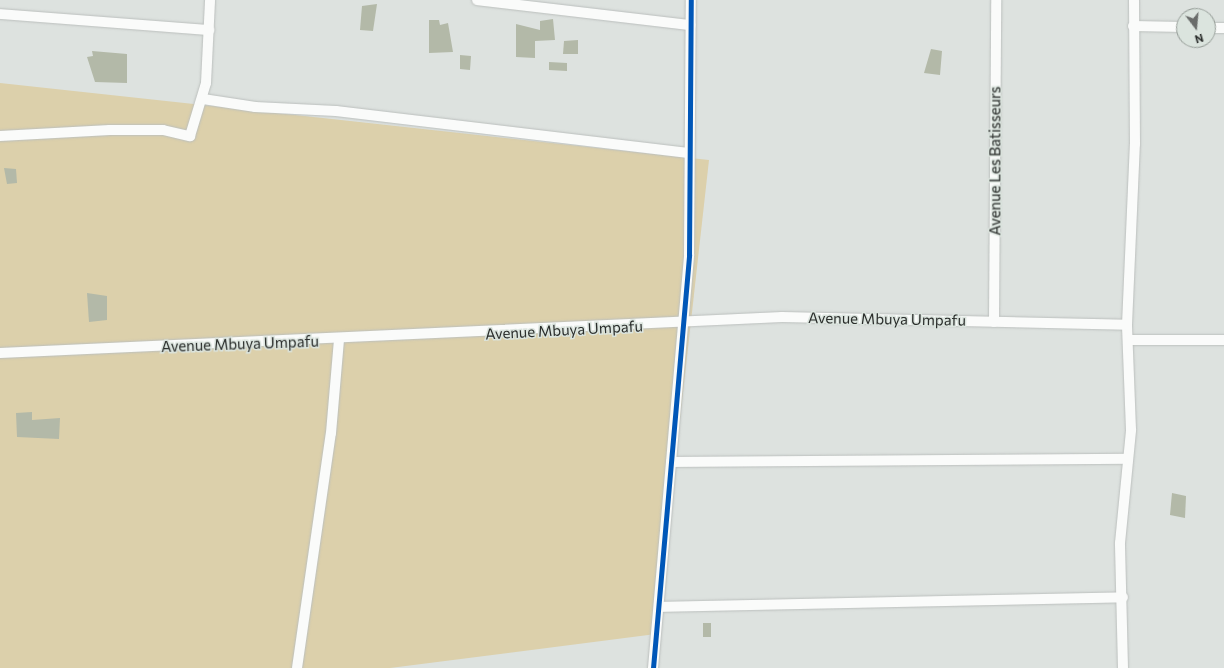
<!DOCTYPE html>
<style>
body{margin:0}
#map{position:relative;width:1224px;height:668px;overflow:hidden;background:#dde2df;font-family:Commissioner,sans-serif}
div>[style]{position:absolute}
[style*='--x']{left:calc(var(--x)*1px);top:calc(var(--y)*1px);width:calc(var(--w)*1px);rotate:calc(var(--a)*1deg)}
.green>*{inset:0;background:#dcd0ab}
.building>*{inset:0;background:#b3b9a8}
.roads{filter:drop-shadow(0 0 1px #bbbfbd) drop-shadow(0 0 1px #bbbfbd)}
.street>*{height:10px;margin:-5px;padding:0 5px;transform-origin:5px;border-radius:5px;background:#fafbfa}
.cycleway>*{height:5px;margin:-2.5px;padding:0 2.5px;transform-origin:2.5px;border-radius:2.5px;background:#0057b8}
span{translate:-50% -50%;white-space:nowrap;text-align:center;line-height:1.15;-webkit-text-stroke:3px #dbe4de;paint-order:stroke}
.street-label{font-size:15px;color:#2a2d2b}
.north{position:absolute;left:1176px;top:8px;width:40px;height:40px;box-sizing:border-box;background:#dbe4de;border:1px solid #949b96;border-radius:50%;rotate:164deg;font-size:11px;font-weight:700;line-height:16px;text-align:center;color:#2a2d2b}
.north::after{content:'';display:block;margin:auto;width:14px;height:18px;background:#696c6a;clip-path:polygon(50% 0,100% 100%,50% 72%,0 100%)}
</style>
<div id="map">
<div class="green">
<div style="clip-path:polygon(0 83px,709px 160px,656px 634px,390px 668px,0 668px)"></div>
</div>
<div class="building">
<div style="clip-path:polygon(377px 4px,373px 31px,360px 30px,362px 6px)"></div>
<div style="clip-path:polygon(553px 19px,555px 40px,535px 41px,535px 58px,516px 57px,516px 24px,540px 30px,540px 21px)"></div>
<div style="clip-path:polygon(429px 20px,439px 20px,440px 25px,448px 23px,453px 52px,429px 53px)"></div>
<div style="clip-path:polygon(578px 40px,578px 54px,563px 54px,564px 41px)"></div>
<div style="clip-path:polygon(931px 49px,942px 51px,940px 75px,924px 73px)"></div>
<div style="clip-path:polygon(92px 51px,127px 54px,127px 83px,95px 82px,87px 57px,93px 56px)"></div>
<div style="clip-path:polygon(460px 55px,471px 56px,470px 70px,460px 69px)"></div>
<div style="clip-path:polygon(549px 62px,567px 63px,567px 71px,549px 70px)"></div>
<div style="clip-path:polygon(4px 168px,16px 169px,17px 183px,7px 184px)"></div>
<div style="clip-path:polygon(87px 293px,107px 296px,107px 320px,89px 322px)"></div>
<div style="clip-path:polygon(32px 412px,32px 420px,60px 418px,59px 439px,17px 437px,16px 413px)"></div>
<div style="clip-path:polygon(1172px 493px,1186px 496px,1185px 518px,1170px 515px)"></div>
<div style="clip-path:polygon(703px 623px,711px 623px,711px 637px,703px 637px)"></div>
</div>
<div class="roads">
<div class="street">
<div style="--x:477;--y:0;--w:215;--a:6.7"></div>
<div style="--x:0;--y:14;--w:210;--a:4.4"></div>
<div style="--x:1133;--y:26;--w:51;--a:1.1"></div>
<div style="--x:1208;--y:28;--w:16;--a:0"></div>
<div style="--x:203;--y:99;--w:53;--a:8.7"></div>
<div style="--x:255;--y:107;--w:81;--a:2.8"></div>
<div style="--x:336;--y:111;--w:355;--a:6.8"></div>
<div style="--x:0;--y:136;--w:110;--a:-3.1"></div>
<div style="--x:110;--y:130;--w:53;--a:0"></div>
<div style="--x:163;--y:130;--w:28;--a:13"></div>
<div style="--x:190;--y:136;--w:55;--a:-73.2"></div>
<div style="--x:206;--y:83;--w:83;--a:-87.2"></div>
<div style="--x:994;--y:322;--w:322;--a:-89.6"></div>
<div style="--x:1129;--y:340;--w:95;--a:0"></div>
<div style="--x:0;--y:353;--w:783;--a:-2.64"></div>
<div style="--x:782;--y:317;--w:345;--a:1.3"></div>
<div style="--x:671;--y:462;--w:456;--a:-0.4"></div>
<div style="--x:659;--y:607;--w:464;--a:-1.2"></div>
<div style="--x:297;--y:668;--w:237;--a:-81.8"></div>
<div style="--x:331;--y:433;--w:93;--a:-85.1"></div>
<div style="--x:653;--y:668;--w:415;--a:-85"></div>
<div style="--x:689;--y:255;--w:255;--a:-89.6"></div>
<div style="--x:1123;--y:668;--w:125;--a:-91.4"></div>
<div style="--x:1120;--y:543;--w:114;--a:-84.4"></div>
<div style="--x:1131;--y:430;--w:105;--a:-92.2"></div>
<div style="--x:1127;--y:325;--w:181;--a:-87.5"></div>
<div style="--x:1135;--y:144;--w:144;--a:-90.4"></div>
</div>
</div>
<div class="cycleway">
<div style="--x:653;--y:668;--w:415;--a:-85"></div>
<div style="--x:689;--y:255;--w:255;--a:-89.6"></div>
</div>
<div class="street-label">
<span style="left:995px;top:161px;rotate:-90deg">Avenue Les Batisseurs</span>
<span style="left:887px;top:319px;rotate:1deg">Avenue Mbuya Umpafu</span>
<span style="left:564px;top:330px;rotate:-3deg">Avenue Mbuya Umpafu</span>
<span style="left:240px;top:344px;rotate:-2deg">Avenue Mbuya Umpafu</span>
</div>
<div class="north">N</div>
</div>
